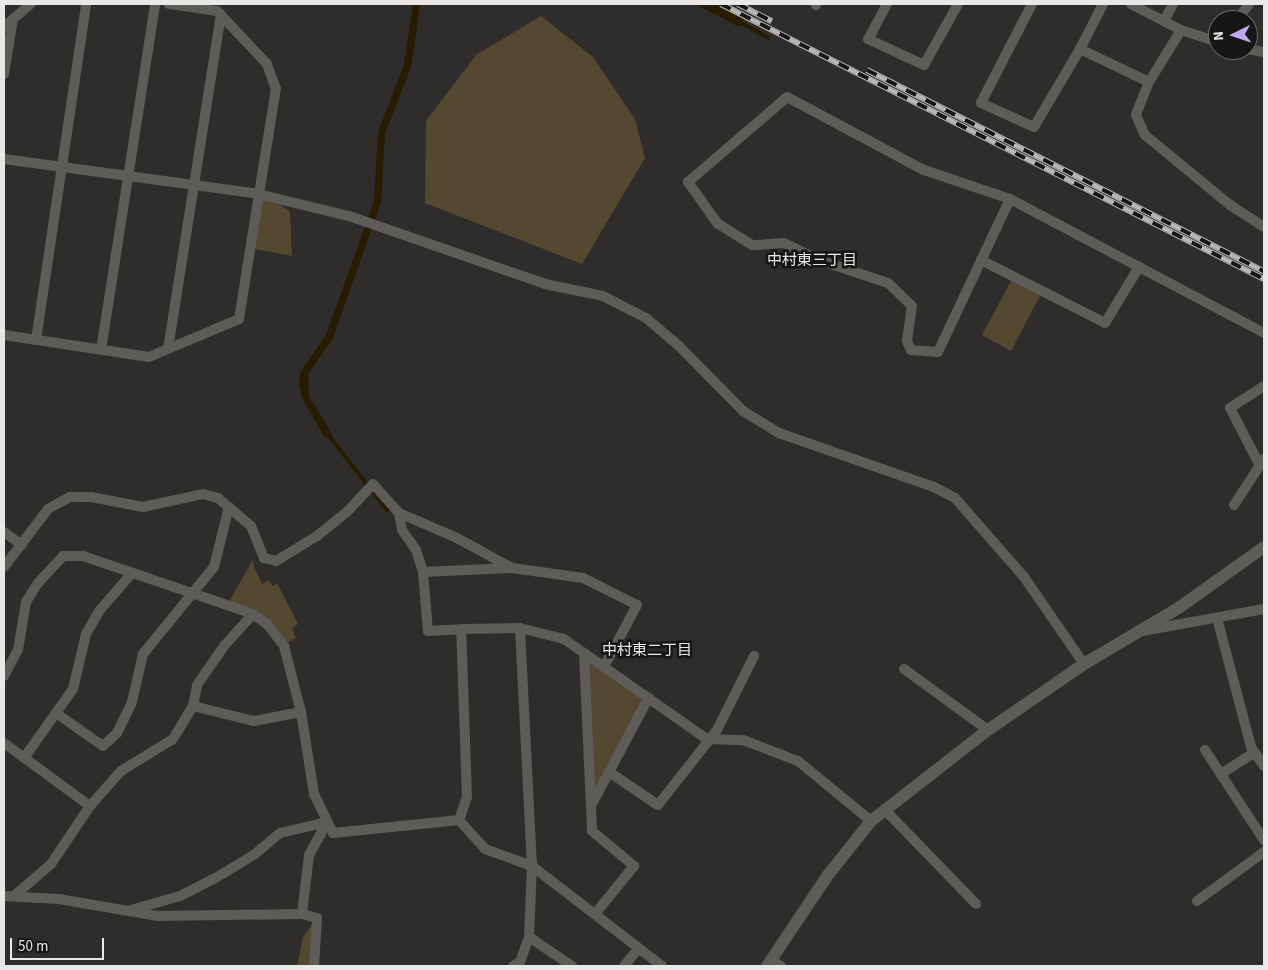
<!DOCTYPE html>
<meta charset="utf-8">
<style>
body{margin:0}
#map{position:relative;width:1268px;height:970px;overflow:hidden;background:#2e2d2b;font-family:"Source Sans 3","Noto Sans JP",sans-serif}
div>[style]{position:absolute}
[style*='--x']{left:calc(var(--x)*1px);top:calc(var(--y)*1px);width:calc(var(--w)*1px);rotate:calc(var(--a)*1deg)}
.green>*{inset:0;background:#544930}
.water>*{inset:0;background:#281b00}
.stream>*{height:4px;margin:-2px;padding:0 2px;transform-origin:2px;border-radius:2px;background:#281b00}
.minor>*{height:10px;margin:-5px;padding:0 5px;transform-origin:5px;border-radius:5px;background:#5d5c59}
.tertiary>*{height:12px;margin:-6px;padding:0 6px;transform-origin:6px;border-radius:6px;background:#5d5c59}
.rail>*{height:5.5px;margin-top:-2.75px;transform-origin:0;background:repeating-linear-gradient(90deg,#161615 0 11px,#b8b7b6 0 22px);box-sizing:border-box;border-block:1px solid #b8b7b6}
span{translate:-50% -50%;white-space:nowrap;text-align:center;line-height:1.15;-webkit-text-stroke:5px #161615;paint-order:stroke}
.neighbourhood-label{font-size:15px;color:#e9e8e7}
.frame{position:absolute;inset:0;border:5px solid #e9e8e7;pointer-events:none}
.north{position:absolute;left:1208px;top:10px;width:50px;height:50px;box-sizing:border-box;background:#161615;border:1px solid #6a6a69;border-radius:50%;rotate:266deg;font-size:14px;font-weight:700;line-height:20px;text-align:center;color:#e9e8e7}
.north::after{content:'';display:block;margin:auto;width:18px;height:22px;background:#c1a8f3;clip-path:polygon(50% 0,100% 100%,50% 72%,0 100%)}
.scale{position:absolute;left:10px;top:938px;width:94px;height:22px;box-sizing:border-box;border:2px solid #e9e8e7;border-top:0;padding-left:6px;font-size:15px;line-height:18px;white-space:nowrap;color:#e9e8e7;-webkit-text-stroke:4px #161615;paint-order:stroke}
</style>
<div id="map">
<div class="green">
<div style="clip-path:polygon(541px 16px,593px 57px,635px 119px,645px 158px,582px 264px,425px 203px,426px 121px,476px 55px)"></div>
<div style="clip-path:polygon(261px 198px,281px 205px,290px 212px,292px 256px,255px 249px)"></div>
<div style="clip-path:polygon(1012px 279px,1041px 294px,1011px 351px,982px 335px)"></div>
<div style="clip-path:polygon(253px 559px,254px 567px,262px 584px,268px 580px,273px 586px,277px 583px,298px 624px,292px 628px,296px 638px,287px 643px,270px 621px,255px 609px,229px 602px)"></div>
<div style="clip-path:polygon(586px 657px,645px 698px,593px 799px)"></div>
<div style="clip-path:polygon(315px 921px,312px 966px,297px 966px,303px 937px)"></div>
</div>
<div class="water">
<div style="clip-path:polygon(413px 4px,420px 4px,414px 48px,411px 67px,385px 134px,381px 203px,333px 338px,308px 374px,309px 396px,332px 434px,325px 438px,302px 398px,299px 383px,301px 371px,326px 335px,374px 201px,378px 132px,404px 65px)"></div>
<div style="clip-path:polygon(695px 4px,715px 4px,744px 18px,739px 27px)"></div>
</div>
<div class="stream">
<div style="--x:738;--y:21;--w:35;--a:29"></div>
<div style="--x:326;--y:432;--w:99;--a:52"></div>
</div>
<div class="minor">
<div style="--x:887;--y:4;--w:40;--a:118"></div>
<div style="--x:868;--y:39;--w:62;--a:24.9"></div>
<div style="--x:924;--y:65;--w:70;--a:-60.9"></div>
<div style="--x:1032;--y:4;--w:111;--a:117.3"></div>
<div style="--x:981;--y:103;--w:58;--a:24.4"></div>
<div style="--x:1034;--y:127;--w:91;--a:-59.5"></div>
<div style="--x:1080;--y:49;--w:51;--a:-62.9"></div>
<div style="--x:1131;--y:4;--w:56;--a:27.5"></div>
<div style="--x:1181;--y:30;--w:39;--a:18"></div>
<div style="--x:816;--y:5;--w:1;--a:-90"></div>
<div style="--x:1237;--y:20;--w:20;--a:-53"></div>
<div style="--x:1164;--y:21;--w:19;--a:-62"></div>
<div style="--x:4;--y:27;--w:35;--a:-41"></div>
<div style="--x:1080;--y:49;--w:76;--a:25.6"></div>
<div style="--x:1149;--y:82;--w:61;--a:-58.4"></div>
<div style="--x:1248;--y:49;--w:16;--a:11"></div>
<div style="--x:4;--y:74;--w:56;--a:-80.7"></div>
<div style="--x:1149;--y:82;--w:35;--a:112"></div>
<div style="--x:1136;--y:115;--w:22;--a:66"></div>
<div style="--x:1145;--y:135;--w:110;--a:39.5"></div>
<div style="--x:1230;--y:205;--w:40;--a:32.9"></div>
<div style="--x:787;--y:97;--w:155;--a:28.1"></div>
<div style="--x:924;--y:170;--w:91;--a:18.6"></div>
<div style="--x:1010;--y:199;--w:169;--a:115.2"></div>
<div style="--x:938;--y:352;--w:27;--a:-176"></div>
<div style="--x:911;--y:350;--w:10;--a:-114"></div>
<div style="--x:907;--y:341;--w:35;--a:-82"></div>
<div style="--x:912;--y:306;--w:33;--a:-136"></div>
<div style="--x:888;--y:283;--w:73;--a:-161.6"></div>
<div style="--x:819;--y:260;--w:39;--a:-154"></div>
<div style="--x:784;--y:243;--w:32;--a:176"></div>
<div style="--x:752;--y:245;--w:40;--a:-148"></div>
<div style="--x:718;--y:224;--w:52;--a:-125.5"></div>
<div style="--x:688;--y:182;--w:130;--a:-40.6"></div>
<div style="--x:4;--y:159;--w:256;--a:7.8"></div>
<div style="--x:258;--y:194;--w:97;--a:13.7"></div>
<div style="--x:352;--y:217;--w:204;--a:19.1"></div>
<div style="--x:545;--y:284;--w:59;--a:11.7"></div>
<div style="--x:603;--y:296;--w:48;--a:27.1"></div>
<div style="--x:646;--y:318;--w:42;--a:40.2"></div>
<div style="--x:678;--y:345;--w:93;--a:45.4"></div>
<div style="--x:743;--y:411;--w:42;--a:31.4"></div>
<div style="--x:779;--y:433;--w:164;--a:19.2"></div>
<div style="--x:934;--y:487;--w:24;--a:28"></div>
<div style="--x:955;--y:498;--w:105;--a:48.9"></div>
<div style="--x:1024;--y:577;--w:106;--a:55.4"></div>
<div style="--x:1010;--y:199;--w:287;--a:27.8"></div>
<div style="--x:981;--y:260;--w:139;--a:26.9"></div>
<div style="--x:1105;--y:323;--w:66;--a:-58.7"></div>
<div style="--x:4;--y:335;--w:147;--a:8.6"></div>
<div style="--x:149;--y:357;--w:98;--a:-22.9"></div>
<div style="--x:239;--y:319;--w:233;--a:-80.9"></div>
<div style="--x:276;--y:89;--w:27;--a:-110"></div>
<div style="--x:267;--y:64;--w:73;--a:-133.3"></div>
<div style="--x:217;--y:11;--w:49;--a:-171.7"></div>
<div style="--x:36;--y:340;--w:340;--a:-81.5"></div>
<div style="--x:168;--y:349;--w:339;--a:-81"></div>
<div style="--x:101;--y:350;--w:350;--a:-81.1"></div>
<div style="--x:1260;--y:466;--w:65;--a:-117.3"></div>
<div style="--x:1230;--y:408;--w:40;--a:-32.9"></div>
<div style="--x:1234;--y:505;--w:55;--a:-56.9"></div>
<div style="--x:399;--y:513;--w:63;--a:23.3"></div>
<div style="--x:457;--y:538;--w:63;--a:28.6"></div>
<div style="--x:4;--y:532;--w:22;--a:36"></div>
<div style="--x:4;--y:567;--w:73;--a:-52.8"></div>
<div style="--x:48;--y:509;--w:25;--a:-29"></div>
<div style="--x:70;--y:497;--w:21;--a:0"></div>
<div style="--x:91;--y:497;--w:53;--a:10.9"></div>
<div style="--x:143;--y:507;--w:61;--a:-12.2"></div>
<div style="--x:203;--y:494;--w:16;--a:15"></div>
<div style="--x:218;--y:498;--w:43;--a:40.3"></div>
<div style="--x:251;--y:526;--w:35;--a:68"></div>
<div style="--x:264;--y:558;--w:12;--a:14"></div>
<div style="--x:276;--y:561;--w:48;--a:-31.4"></div>
<div style="--x:317;--y:536;--w:38;--a:-39"></div>
<div style="--x:347;--y:512;--w:38;--a:-47"></div>
<div style="--x:373;--y:484;--w:39;--a:48"></div>
<div style="--x:399;--y:513;--w:17;--a:80"></div>
<div style="--x:402;--y:530;--w:24;--a:55"></div>
<div style="--x:416;--y:550;--w:23;--a:72"></div>
<div style="--x:423;--y:572;--w:59;--a:85.2"></div>
<div style="--x:428;--y:631;--w:33;--a:-3"></div>
<div style="--x:423;--y:572;--w:89;--a:-2.6"></div>
<div style="--x:512;--y:568;--w:72;--a:8"></div>
<div style="--x:583;--y:578;--w:60;--a:26.6"></div>
<div style="--x:637;--y:605;--w:68;--a:118.1"></div>
<div style="--x:1217;--y:618;--w:133;--a:75.2"></div>
<div style="--x:1251;--y:747;--w:23;--a:56"></div>
<div style="--x:1142;--y:631;--w:124;--a:-10.2"></div>
<div style="--x:584;--y:653;--w:178;--a:87.4"></div>
<div style="--x:592;--y:831;--w:55;--a:39.8"></div>
<div style="--x:634;--y:866;--w:62;--a:129.1"></div>
<div style="--x:904;--y:669;--w:104;--a:36"></div>
<div style="--x:4;--y:676;--w:30;--a:-62"></div>
<div style="--x:18;--y:650;--w:49;--a:-80.5"></div>
<div style="--x:26;--y:602;--w:22;--a:-58"></div>
<div style="--x:38;--y:583;--w:37;--a:-47"></div>
<div style="--x:63;--y:556;--w:20;--a:0"></div>
<div style="--x:83;--y:556;--w:180;--a:18.8"></div>
<div style="--x:253;--y:614;--w:17;--a:36"></div>
<div style="--x:267;--y:624;--w:28;--a:52"></div>
<div style="--x:284;--y:646;--w:68;--a:75.6"></div>
<div style="--x:301;--y:712;--w:83;--a:81"></div>
<div style="--x:314;--y:794;--w:43;--a:64"></div>
<div style="--x:333;--y:833;--w:127;--a:-5.9"></div>
<div style="--x:459;--y:820;--w:39;--a:48"></div>
<div style="--x:485;--y:849;--w:50;--a:19.9"></div>
<div style="--x:532;--y:866;--w:164;--a:37.6"></div>
<div style="--x:193;--y:706;--w:63;--a:13.8"></div>
<div style="--x:254;--y:721;--w:48;--a:-10.8"></div>
<div style="--x:56;--y:713;--w:57;--a:35.1"></div>
<div style="--x:103;--y:746;--w:19;--a:-43"></div>
<div style="--x:117;--y:733;--w:34;--a:-64"></div>
<div style="--x:132;--y:702;--w:49;--a:-77.1"></div>
<div style="--x:143;--y:654;--w:112;--a:-50.8"></div>
<div style="--x:214;--y:567;--w:62;--a:-76"></div>
<div style="--x:4;--y:743;--w:107;--a:36.2"></div>
<div style="--x:90;--y:806;--w:47;--a:-48.5"></div>
<div style="--x:121;--y:771;--w:61;--a:-31.6"></div>
<div style="--x:173;--y:739;--w:39;--a:-59"></div>
<div style="--x:193;--y:706;--w:21;--a:-79"></div>
<div style="--x:197;--y:685;--w:47;--a:-55.3"></div>
<div style="--x:224;--y:646;--w:43;--a:-47.8"></div>
<div style="--x:1205;--y:750;--w:108;--a:56.8"></div>
<div style="--x:24;--y:758;--w:85;--a:-54.6"></div>
<div style="--x:73;--y:689;--w:57;--a:-76.7"></div>
<div style="--x:86;--y:634;--w:28;--a:-60"></div>
<div style="--x:100;--y:610;--w:49;--a:-49.1"></div>
<div style="--x:609;--y:772;--w:59;--a:34"></div>
<div style="--x:658;--y:805;--w:95;--a:-51.8"></div>
<div style="--x:717;--y:730;--w:83;--a:-63.4"></div>
<div style="--x:1221;--y:774;--w:40;--a:-32.9"></div>
<div style="--x:591;--y:806;--w:123;--a:-62"></div>
<div style="--x:885;--y:810;--w:131;--a:45.9"></div>
<div style="--x:459;--y:820;--w:24;--a:-71"></div>
<div style="--x:467;--y:797;--w:168;--a:-92"></div>
<div style="--x:461;--y:629;--w:59;--a:-1"></div>
<div style="--x:520;--y:628;--w:45;--a:14"></div>
<div style="--x:564;--y:639;--w:174;--a:35"></div>
<div style="--x:707;--y:739;--w:36;--a:2"></div>
<div style="--x:743;--y:740;--w:59;--a:20.9"></div>
<div style="--x:798;--y:761;--w:94;--a:39.4"></div>
<div style="--x:15;--y:895;--w:48;--a:-40.7"></div>
<div style="--x:51;--y:864;--w:70;--a:-56.1"></div>
<div style="--x:4;--y:896;--w:55;--a:3.1"></div>
<div style="--x:59;--y:899;--w:99;--a:9.8"></div>
<div style="--x:157;--y:916;--w:145;--a:-0.8"></div>
<div style="--x:1197;--y:901;--w:83;--a:-36.2"></div>
<div style="--x:131;--y:910;--w:51;--a:-15.9"></div>
<div style="--x:180;--y:896;--w:38;--a:-27"></div>
<div style="--x:214;--y:879;--w:48;--a:-31.4"></div>
<div style="--x:255;--y:854;--w:33;--a:-40"></div>
<div style="--x:280;--y:833;--w:48;--a:-13.2"></div>
<div style="--x:529;--y:937;--w:52;--a:34"></div>
<div style="--x:771;--y:960;--w:12;--a:31"></div>
<div style="--x:314;--y:966;--w:48;--a:-86.4"></div>
<div style="--x:317;--y:918;--w:16;--a:-165"></div>
<div style="--x:302;--y:914;--w:59;--a:-83.2"></div>
<div style="--x:309;--y:855;--w:38;--a:-61"></div>
<div style="--x:513;--y:966;--w:8;--a:-30"></div>
<div style="--x:520;--y:962;--w:27;--a:-70"></div>
<div style="--x:529;--y:937;--w:71;--a:-87.6"></div>
<div style="--x:532;--y:866;--w:238;--a:-92.9"></div>
<div style="--x:624;--y:966;--w:23;--a:-50"></div>
</div>
<div class="tertiary">
<div style="--x:767;--y:966;--w:110;--a:-56.2"></div>
<div style="--x:828;--y:875;--w:69;--a:-51.5"></div>
<div style="--x:871;--y:821;--w:148;--a:-37.9"></div>
<div style="--x:988;--y:730;--w:116;--a:-34.5"></div>
<div style="--x:1084;--y:664;--w:112;--a:-30.7"></div>
<div style="--x:1180;--y:607;--w:103;--a:-35.5"></div>
</div>
<div class="rail">
<div style="--x:721;--y:4;--w:609;--a:26.86"></div>
<div style="--x:738;--y:4;--w:38;--a:27"></div>
<div style="--x:867;--y:70;--w:445;--a:26.9"></div>
</div>
<div class="neighbourhood-label">
<span style="left:812px;top:261px">中村東三丁目</span>
<span style="left:647px;top:651px">中村東二丁目</span>
</div>
<div class="frame"></div>
<div class="north">N</div>
<div class="scale">50 m</div>
</div>
